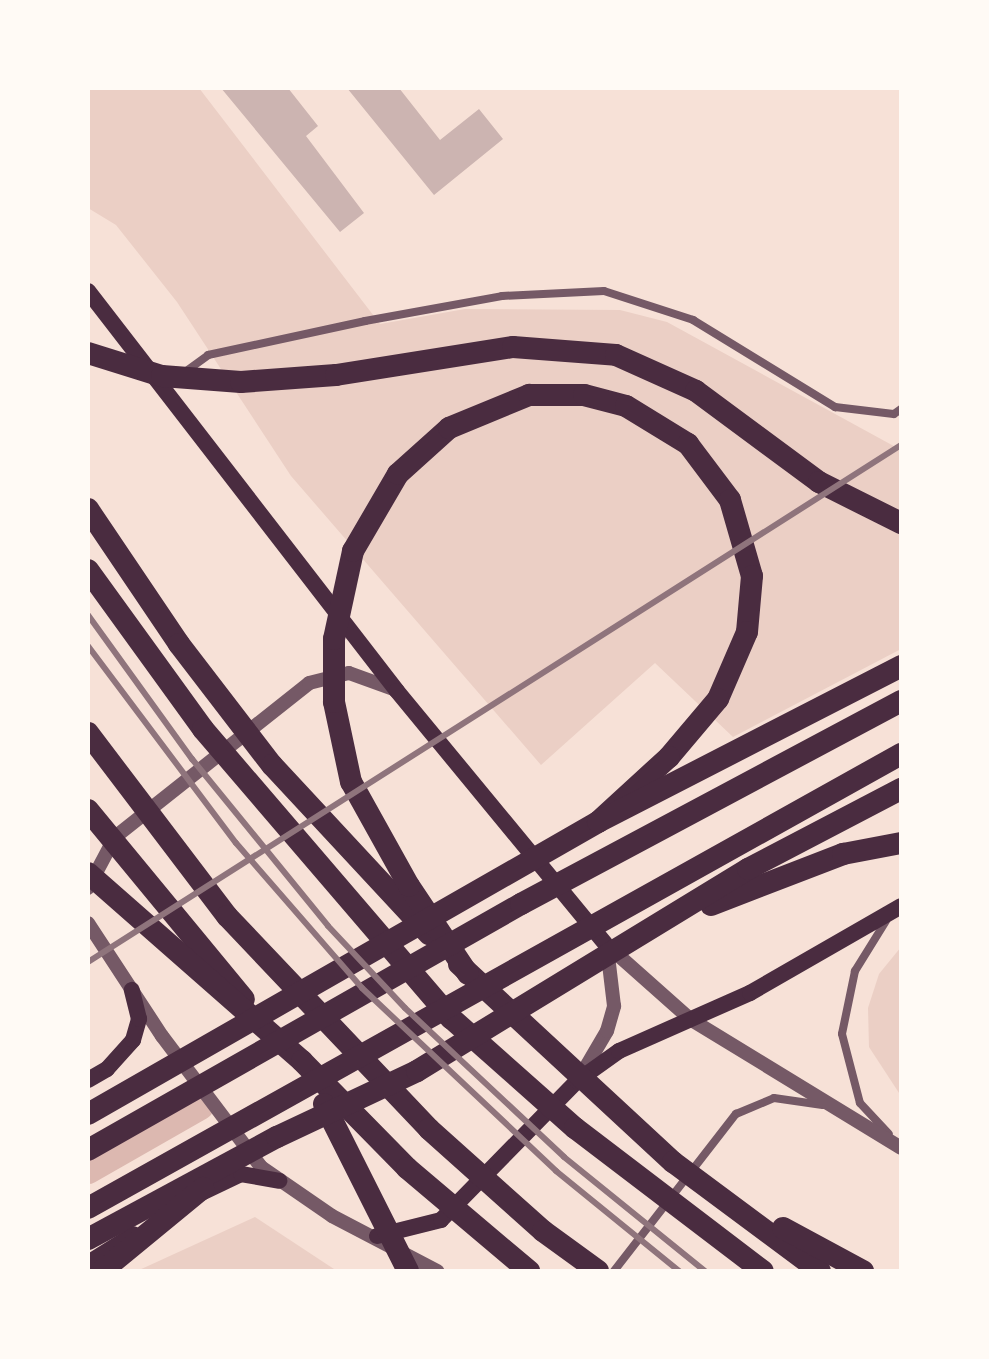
<!DOCTYPE html>
<style>
body{margin:0}
#map{position:relative;width:989px;height:1359px;overflow:hidden;background:#f7e1d7;font-family:Overpass,sans-serif}
div>[style]{position:absolute}
[style*='--x']{left:calc(var(--x)*1px);top:calc(var(--y)*1px);width:calc(var(--w)*1px);rotate:calc(var(--a)*1deg)}
.green>*{inset:0;background:#ebcfc5}
.canal>*{height:28px;margin:-14px;padding:0 14px;transform-origin:14px;border-radius:14px;background:#dcb8b0}
.building>*{inset:0;background:#ccb4b1}
.minor>*{height:8px;margin:-4px;padding:0 4px;transform-origin:4px;border-radius:4px;background:#755966}
.tertiary>*{height:14px;margin:-7px;padding:0 7px;transform-origin:7px;border-radius:7px;background:#755966}
.secondary>*{height:16px;margin:-8px;padding:0 8px;transform-origin:8px;border-radius:8px;background:#4a2c40}
.trunk>*{height:22px;margin:-11px;padding:0 11px;transform-origin:11px;border-radius:11px;background:#4a2c40}
.rail>*{height:6px;margin:-3px;padding:0 3px;transform-origin:3px;border-radius:3px;background:#8f747c}
span{translate:-50% -50%;white-space:nowrap;text-align:center;line-height:1.15;-webkit-text-stroke:6px #fffaf5;paint-order:stroke}
.frame{position:absolute;inset:0;border:90px solid #fffaf5;pointer-events:none}
</style>
<div id="map">
<div class="green">
<div style="clip-path:polygon(88px 88px,199px 88px,380px 324px,465px 309px,620px 310px,667px 322px,901px 450px,901px 649px,733px 737px,655px 663px,541px 765px,291px 476px,177px 302px,116px 225px,88px 208px)"></div>
<div style="clip-path:polygon(901px 947px,901px 1096px,869px 1047px,868px 1008px,879px 974px)"></div>
<div style="clip-path:polygon(255px 1217px,337px 1271px,137px 1271px)"></div>
</div>
<div class="canal">
<div style="--x:88;--y:1170;--w:129;--a:-29.7"></div>
</div>
<div class="building">
<div style="clip-path:polygon(221px 88px,288px 88px,318px 126px,306px 136px,364px 213px,340px 232px)"></div>
<div style="clip-path:polygon(347px 88px,399px 88px,440px 140px,479px 109px,503px 139px,434px 195px)"></div>
</div>
<div class="minor">
<div style="--x:185;--y:372;--w:29;--a:-36"></div>
<div style="--x:208;--y:355;--w:161;--a:-12.2"></div>
<div style="--x:365;--y:321;--w:139;--a:-10.3"></div>
<div style="--x:502;--y:296;--w:102;--a:-2.8"></div>
<div style="--x:604;--y:291;--w:94;--a:18"></div>
<div style="--x:693;--y:320;--w:167;--a:31.5"></div>
<div style="--x:835;--y:407;--w:59;--a:6.8"></div>
<div style="--x:894;--y:414;--w:9;--a:-36"></div>
<div style="--x:886;--y:921;--w:59;--a:121.8"></div>
<div style="--x:855;--y:971;--w:64;--a:101.7"></div>
<div style="--x:842;--y:1034;--w:71;--a:75.4"></div>
<div style="--x:860;--y:1103;--w:42;--a:46.9"></div>
<div style="--x:614;--y:1271;--w:199;--a:-52.2"></div>
<div style="--x:736;--y:1114;--w:41;--a:-22.8"></div>
<div style="--x:774;--y:1098;--w:49;--a:8.3"></div>
</div>
<div class="tertiary">
<div style="--x:88;--y:888;--w:58;--a:-62.1"></div>
<div style="--x:115;--y:837;--w:248;--a:-38.4"></div>
<div style="--x:309;--y:683;--w:41;--a:-14"></div>
<div style="--x:349;--y:673;--w:50;--a:19.9"></div>
<div style="--x:88;--y:923;--w:135;--a:56.8"></div>
<div style="--x:162;--y:1036;--w:164;--a:52.9"></div>
<div style="--x:261;--y:1167;--w:86;--a:34.6"></div>
<div style="--x:332;--y:1216;--w:119;--a:27.6"></div>
<div style="--x:609;--y:947;--w:108;--a:41.6"></div>
<div style="--x:690;--y:1019;--w:247;--a:31.4"></div>
<div style="--x:580;--y:1077;--w:53;--a:-59.6"></div>
<div style="--x:607;--y:1031;--w:26;--a:-74"></div>
<div style="--x:614;--y:1006;--w:59;--a:-96.8"></div>
</div>
<div class="secondary">
<div style="--x:88;--y:291;--w:505;--a:52.31"></div>
<div style="--x:397;--y:691;--w:327;--a:50.5"></div>
<div style="--x:88;--y:1080;--w:22;--a:-30"></div>
<div style="--x:107;--y:1069;--w:39;--a:-48"></div>
<div style="--x:133;--y:1040;--w:22;--a:-74"></div>
<div style="--x:139;--y:1019;--w:30;--a:-104"></div>
<div style="--x:195;--y:1196;--w:51;--a:-25.6"></div>
<div style="--x:241;--y:1174;--w:39;--a:10"></div>
<div style="--x:377;--y:1236;--w:66;--a:-14"></div>
<div style="--x:441;--y:1220;--w:194;--a:-45.6"></div>
<div style="--x:577;--y:1081;--w:52;--a:-35.5"></div>
<div style="--x:619;--y:1051;--w:143;--a:-23.9"></div>
<div style="--x:750;--y:993;--w:174;--a:-29.9"></div>
<div style="--x:88;--y:1263;--w:54;--a:-32.2"></div>
</div>
<div class="trunk">
<div style="--x:88;--y:353;--w:77;--a:17.3"></div>
<div style="--x:162;--y:376;--w:79;--a:4.3"></div>
<div style="--x:241;--y:382;--w:95;--a:-4.2"></div>
<div style="--x:336;--y:375;--w:179;--a:-9"></div>
<div style="--x:513;--y:347;--w:103;--a:4.4"></div>
<div style="--x:616;--y:355;--w:88;--a:24.2"></div>
<div style="--x:696;--y:391;--w:153;--a:36.5"></div>
<div style="--x:819;--y:482;--w:92;--a:26.6"></div>
<div style="--x:88;--y:509;--w:163;--a:56"></div>
<div style="--x:179;--y:644;--w:153;--a:52.5"></div>
<div style="--x:272;--y:765;--w:231;--a:47.1"></div>
<div style="--x:88;--y:570;--w:196;--a:54.1"></div>
<div style="--x:203;--y:729;--w:381;--a:49.4"></div>
<div style="--x:451;--y:1018;--w:166;--a:41.6"></div>
<div style="--x:575;--y:1128;--w:236;--a:37.3"></div>
<div style="--x:88;--y:733;--w:230;--a:52.8"></div>
<div style="--x:227;--y:916;--w:294;--a:46.5"></div>
<div style="--x:429;--y:1129;--w:153;--a:41.8"></div>
<div style="--x:543;--y:1231;--w:68;--a:36"></div>
<div style="--x:88;--y:810;--w:245;--a:50.5"></div>
<div style="--x:88;--y:873;--w:285;--a:41.3"></div>
<div style="--x:302;--y:1061;--w:150;--a:45.5"></div>
<div style="--x:407;--y:1168;--w:160;--a:40.2"></div>
<div style="--x:711;--y:905;--w:142;--a:-21.1"></div>
<div style="--x:843;--y:854;--w:59;--a:-10.7"></div>
<div style="--x:459;--y:964;--w:292;--a:42.8"></div>
<div style="--x:673;--y:1162;--w:183;--a:36.6"></div>
<div style="--x:468;--y:974;--w:106;--a:-123.8"></div>
<div style="--x:409;--y:886;--w:119;--a:-119.1"></div>
<div style="--x:351;--y:782;--w:82;--a:-102"></div>
<div style="--x:334;--y:702;--w:63;--a:-90"></div>
<div style="--x:334;--y:639;--w:90;--a:-77.8"></div>
<div style="--x:353;--y:551;--w:89;--a:-59.7"></div>
<div style="--x:398;--y:474;--w:69;--a:-42"></div>
<div style="--x:449;--y:428;--w:87;--a:-22.4"></div>
<div style="--x:529;--y:395;--w:55;--a:0"></div>
<div style="--x:584;--y:395;--w:43;--a:14.7"></div>
<div style="--x:626;--y:406;--w:73;--a:31.5"></div>
<div style="--x:688;--y:444;--w:70;--a:53.1"></div>
<div style="--x:730;--y:500;--w:79;--a:73.9"></div>
<div style="--x:752;--y:576;--w:56;--a:95.1"></div>
<div style="--x:747;--y:632;--w:73;--a:113.4"></div>
<div style="--x:718;--y:699;--w:76;--a:130.2"></div>
<div style="--x:669;--y:757;--w:96;--a:137.5"></div>
<div style="--x:324;--y:1104;--w:187;--a:63.3"></div>
<div style="--x:88;--y:1114;--w:588;--a:-29.79"></div>
<div style="--x:598;--y:822;--w:341;--a:-27.2"></div>
<div style="--x:88;--y:1150;--w:498;--a:-29.6"></div>
<div style="--x:521;--y:904;--w:431;--a:-28.1"></div>
<div style="--x:88;--y:1208;--w:931;--a:-29.18"></div>
<div style="--x:783;--y:1228;--w:91;--a:28.3"></div>
<div style="--x:88;--y:1239;--w:215;--a:-28.4"></div>
<div style="--x:277;--y:1137;--w:155;--a:-25.2"></div>
<div style="--x:417;--y:1071;--w:388;--a:-31.4"></div>
<div style="--x:748;--y:869;--w:173;--a:-27.6"></div>
<div style="--x:102;--y:1271;--w:131;--a:-39.4"></div>
</div>
<div class="rail">
<div style="--x:88;--y:615;--w:178;--a:54.2"></div>
<div style="--x:192;--y:759;--w:215;--a:50.8"></div>
<div style="--x:328;--y:926;--w:112;--a:46.8"></div>
<div style="--x:405;--y:1008;--w:218;--a:43.1"></div>
<div style="--x:564;--y:1157;--w:181;--a:39"></div>
<div style="--x:88;--y:646;--w:246;--a:53.1"></div>
<div style="--x:236;--y:843;--w:192;--a:49"></div>
<div style="--x:362;--y:988;--w:267;--a:43.3"></div>
<div style="--x:556;--y:1171;--w:159;--a:39.1"></div>
<div style="--x:88;--y:962;--w:963;--a:-32.45"></div>
</div>
<div class="frame"></div>
</div>
